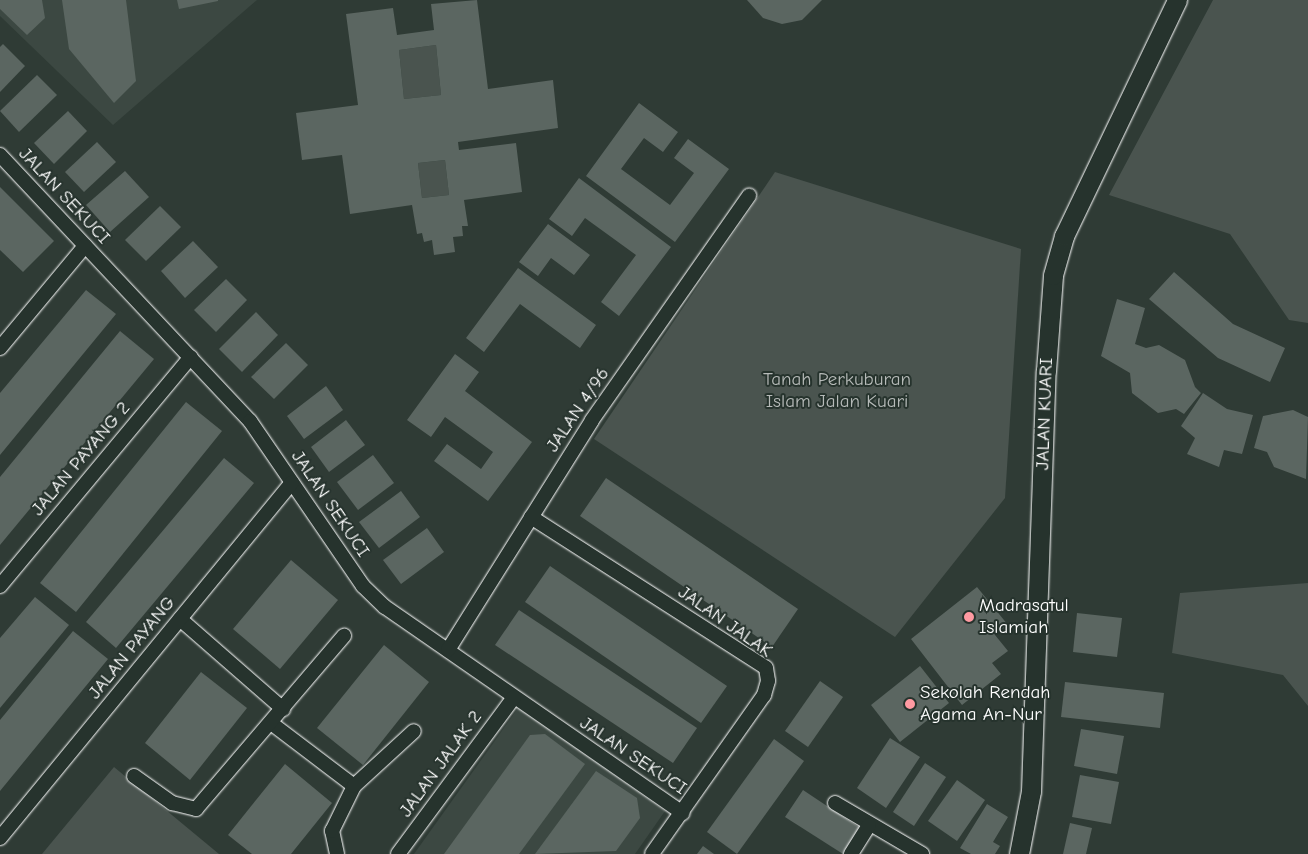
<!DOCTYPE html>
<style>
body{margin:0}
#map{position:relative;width:1308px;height:854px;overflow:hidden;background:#2f3b35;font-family:"Comic Neue",sans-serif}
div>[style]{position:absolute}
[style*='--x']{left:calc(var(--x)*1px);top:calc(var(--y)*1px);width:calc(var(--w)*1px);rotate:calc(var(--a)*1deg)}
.built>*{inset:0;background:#3c4842}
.green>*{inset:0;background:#4a544f}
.building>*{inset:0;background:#5b6661}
.roads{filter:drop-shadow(0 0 1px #fff) drop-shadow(0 0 1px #fff)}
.street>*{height:14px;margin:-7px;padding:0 7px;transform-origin:7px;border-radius:7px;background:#26332d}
.secondary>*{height:19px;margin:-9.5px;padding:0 9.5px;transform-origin:9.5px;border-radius:9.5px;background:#26332d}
.dots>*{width:14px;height:14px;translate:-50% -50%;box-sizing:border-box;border:2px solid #26332d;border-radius:50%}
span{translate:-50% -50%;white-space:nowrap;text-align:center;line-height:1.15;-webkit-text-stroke:4px #26332d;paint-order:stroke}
.street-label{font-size:19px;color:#fff}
.park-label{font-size:19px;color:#b7bbb9}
.poi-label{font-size:19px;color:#fff}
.left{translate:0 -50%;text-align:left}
</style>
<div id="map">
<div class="built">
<div style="clip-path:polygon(0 0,257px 0,113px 125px,0 16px)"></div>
<div style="clip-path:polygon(519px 707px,665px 811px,635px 854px,414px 854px)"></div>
</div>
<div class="green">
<div style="clip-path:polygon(1213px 0,1308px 0,1308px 323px,1289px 320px,1230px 234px,1109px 195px)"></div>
<div style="clip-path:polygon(436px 45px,441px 95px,404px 99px,399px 50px)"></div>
<div style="clip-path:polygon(445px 160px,449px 195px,422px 198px,418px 163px)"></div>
<div style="clip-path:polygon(775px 172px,1021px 249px,1005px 498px,895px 637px,594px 439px)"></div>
<div style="clip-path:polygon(1308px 583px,1308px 706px,1283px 675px,1172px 653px,1180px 593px)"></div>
<div style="clip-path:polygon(114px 767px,219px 854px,42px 854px)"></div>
</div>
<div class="building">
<div style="clip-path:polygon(0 0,42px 0,45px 18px,27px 35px,0 9px)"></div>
<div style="clip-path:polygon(62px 0,126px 0,136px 81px,114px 103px,69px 49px)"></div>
<div style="clip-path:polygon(177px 0,218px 0,218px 1px,179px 9px)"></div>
<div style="clip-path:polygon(evenodd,477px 0,488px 89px,553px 80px,558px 128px,458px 142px,459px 150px,516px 143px,522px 192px,464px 200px,468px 226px,462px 226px,463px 236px,453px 237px,455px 252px,434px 255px,432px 240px,424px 242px,422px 233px,417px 234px,412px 205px,350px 214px,342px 155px,302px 160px,296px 113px,358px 105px,346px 14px,393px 8px,397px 35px,434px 30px,431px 4px,477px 0,436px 45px,441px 95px,404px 99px,399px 50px,436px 45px,477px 0,445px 160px,449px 195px,422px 198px,418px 163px,445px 160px)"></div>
<div style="clip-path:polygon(747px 0,822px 0,802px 20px,782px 24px,763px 18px)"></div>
<div style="clip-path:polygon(3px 44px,25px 66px,0 92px,0 47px)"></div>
<div style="clip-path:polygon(37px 75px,57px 95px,19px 132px,0 111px)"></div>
<div style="clip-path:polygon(639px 103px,678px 132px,663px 152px,644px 138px,621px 169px,670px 205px,694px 173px,674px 158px,688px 139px,729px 169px,675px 242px,586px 176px)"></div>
<div style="clip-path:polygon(68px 111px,87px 131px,54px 164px,34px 143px)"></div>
<div style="clip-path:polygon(97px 142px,116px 162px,84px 192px,65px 172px)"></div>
<div style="clip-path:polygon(125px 171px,149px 197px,110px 232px,86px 205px)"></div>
<div style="clip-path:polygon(579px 178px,671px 247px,619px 316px,601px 302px,636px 255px,585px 218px,572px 236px,549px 219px)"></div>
<div style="clip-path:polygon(0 187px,54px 241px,23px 272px,0 250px)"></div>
<div style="clip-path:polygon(160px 206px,181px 227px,146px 261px,125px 240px)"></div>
<div style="clip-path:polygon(548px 224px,590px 255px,574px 275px,551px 258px,538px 276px,519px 262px)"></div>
<div style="clip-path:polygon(193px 241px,218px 267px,185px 298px,161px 271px)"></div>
<div style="clip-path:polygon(518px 268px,596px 325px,580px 348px,520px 304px,484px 352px,466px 338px)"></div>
<div style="clip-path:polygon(1174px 272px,1233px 324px,1285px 348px,1270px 382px,1218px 358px,1149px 299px)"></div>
<div style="clip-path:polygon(226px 279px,247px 300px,216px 332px,194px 310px)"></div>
<div style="clip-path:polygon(86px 290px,116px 314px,0 455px,0 393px)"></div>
<div style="clip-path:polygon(1117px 299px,1145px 308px,1135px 344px,1146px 348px,1159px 345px,1185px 360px,1195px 387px,1201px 393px,1184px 414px,1176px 409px,1158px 413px,1132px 393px,1130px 373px,1101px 356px)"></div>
<div style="clip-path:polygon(256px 312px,278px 335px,242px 372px,219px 349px)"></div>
<div style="clip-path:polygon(120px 331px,154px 359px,0 545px,0 477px)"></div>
<div style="clip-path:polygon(286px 343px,308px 365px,274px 399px,251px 377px)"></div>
<div style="clip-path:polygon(455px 354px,479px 372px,465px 391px,532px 442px,488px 501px,434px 461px,447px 444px,481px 469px,493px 452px,445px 417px,431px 437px,407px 420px)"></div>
<div style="clip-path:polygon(326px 386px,343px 410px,304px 439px,287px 416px)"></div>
<div style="clip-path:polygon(1203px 393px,1227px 409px,1253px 415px,1242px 454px,1224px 450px,1219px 467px,1187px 454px,1195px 438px,1181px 426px)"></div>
<div style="clip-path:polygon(186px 402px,222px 431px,76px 612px,40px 583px)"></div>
<div style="clip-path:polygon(1293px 410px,1308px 417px,1306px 479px,1274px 467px,1267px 452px,1254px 448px,1263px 416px)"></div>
<div style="clip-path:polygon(346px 420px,365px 445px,329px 472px,311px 447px)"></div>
<div style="clip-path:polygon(373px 455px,394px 483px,358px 510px,337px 482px)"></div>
<div style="clip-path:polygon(224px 458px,254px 483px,116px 648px,86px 622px)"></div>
<div style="clip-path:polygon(606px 478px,798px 609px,772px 647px,580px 516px)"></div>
<div style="clip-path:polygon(401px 491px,420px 517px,379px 548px,359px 522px)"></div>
<div style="clip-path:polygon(427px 528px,444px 552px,401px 584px,383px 560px)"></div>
<div style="clip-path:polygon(291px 560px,338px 600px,280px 669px,233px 629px)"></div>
<div style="clip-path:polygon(550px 566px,727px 686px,701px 723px,525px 602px)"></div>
<div style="clip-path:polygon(977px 587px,1008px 625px,995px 635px,1008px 651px,992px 663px,1001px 674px,962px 705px,911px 639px)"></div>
<div style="clip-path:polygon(35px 597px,69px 625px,0 708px,0 638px)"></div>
<div style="clip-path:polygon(519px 610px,697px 728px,673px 763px,495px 645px)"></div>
<div style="clip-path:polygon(1077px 613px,1122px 618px,1117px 657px,1073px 652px)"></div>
<div style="clip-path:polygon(73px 631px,108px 659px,0 791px,0 720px)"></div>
<div style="clip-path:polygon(384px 645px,429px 682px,363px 765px,317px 728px)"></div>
<div style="clip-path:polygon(920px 666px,949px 703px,900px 742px,871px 705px)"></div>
<div style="clip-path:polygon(201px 672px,247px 708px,190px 780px,145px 743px)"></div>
<div style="clip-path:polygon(820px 681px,843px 697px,808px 747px,785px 731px)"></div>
<div style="clip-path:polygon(1065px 682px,1164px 693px,1160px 728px,1061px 717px)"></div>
<div style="clip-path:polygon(1081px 729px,1124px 736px,1117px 774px,1074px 766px)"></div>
<div style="clip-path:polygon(545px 734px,585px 764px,519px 854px,444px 854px,530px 735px)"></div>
<div style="clip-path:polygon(890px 738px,920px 757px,886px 808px,857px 788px)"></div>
<div style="clip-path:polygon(774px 739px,804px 761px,737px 854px,707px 832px)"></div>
<div style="clip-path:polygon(925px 763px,946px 777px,914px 826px,893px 812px)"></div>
<div style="clip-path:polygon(285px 764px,332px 803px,291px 854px,252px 854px,228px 835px)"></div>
<div style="clip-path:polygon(596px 771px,637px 798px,640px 818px,616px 851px,535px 854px)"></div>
<div style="clip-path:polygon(1080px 775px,1119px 782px,1111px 824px,1072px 817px)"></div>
<div style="clip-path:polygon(957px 780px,985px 800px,957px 841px,928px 821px)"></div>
<div style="clip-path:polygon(803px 790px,860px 828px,843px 854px,785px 817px)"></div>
<div style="clip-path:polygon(987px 804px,1008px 817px,993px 842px,1000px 846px,995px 854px,971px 854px,960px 848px)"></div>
<div style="clip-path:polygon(1070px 823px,1092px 828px,1086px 854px,1063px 854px)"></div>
<div style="clip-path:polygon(703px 846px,714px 854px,697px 854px)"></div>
</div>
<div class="roads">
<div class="street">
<div style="--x:0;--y:155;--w:365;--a:46.8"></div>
<div style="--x:250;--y:421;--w:200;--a:55.6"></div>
<div style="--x:363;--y:586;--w:30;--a:44"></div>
<div style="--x:385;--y:607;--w:362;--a:34.7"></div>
<div style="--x:0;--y:348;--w:133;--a:-50.2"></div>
<div style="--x:531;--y:517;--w:279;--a:32.7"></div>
<div style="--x:766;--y:668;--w:13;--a:81"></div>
<div style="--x:768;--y:681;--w:15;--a:106"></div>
<div style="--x:764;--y:695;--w:194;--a:125.2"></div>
<div style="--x:0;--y:586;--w:298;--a:-50.2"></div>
<div style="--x:180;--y:619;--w:137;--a:41.1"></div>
<div style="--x:448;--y:650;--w:271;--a:-57.9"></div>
<div style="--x:592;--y:420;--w:274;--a:-55"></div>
<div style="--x:271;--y:723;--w:104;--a:37.2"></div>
<div style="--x:134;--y:776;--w:47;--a:35.4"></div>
<div style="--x:172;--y:803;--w:25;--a:14"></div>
<div style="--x:196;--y:809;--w:228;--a:-49.5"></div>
<div style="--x:835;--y:803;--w:101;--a:30.4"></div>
<div style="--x:0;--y:838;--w:460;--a:-50.6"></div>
<div style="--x:337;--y:854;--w:24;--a:-102"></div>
<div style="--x:332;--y:831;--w:50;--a:-63.9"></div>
<div style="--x:354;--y:786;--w:81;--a:-42.5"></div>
<div style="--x:398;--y:854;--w:195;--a:-53.5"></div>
<div style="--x:851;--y:854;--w:34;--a:-58"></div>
</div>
<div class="secondary">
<div style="--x:1019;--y:854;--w:64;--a:-79.2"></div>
<div style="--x:1031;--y:791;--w:420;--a:-88"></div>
<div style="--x:1046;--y:371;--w:96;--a:-85.8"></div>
<div style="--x:1053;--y:275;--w:41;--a:-74.2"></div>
<div style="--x:1064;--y:236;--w:262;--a:-64.4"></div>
</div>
</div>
<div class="dots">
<div style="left:969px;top:617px;background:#ff9aa2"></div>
<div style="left:910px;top:704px;background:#ff9aa2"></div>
</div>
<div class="street-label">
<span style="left:64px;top:196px;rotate:47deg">JALAN SEKUCI</span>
<span style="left:578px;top:410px;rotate:-56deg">JALAN 4/96</span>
<span style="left:1045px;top:414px;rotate:-88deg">JALAN KUARI</span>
<span style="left:81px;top:459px;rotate:-50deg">JALAN PAYANG 2</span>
<span style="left:330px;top:504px;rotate:56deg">JALAN SEKUCI</span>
<span style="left:725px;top:622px;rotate:35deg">JALAN JALAK</span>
<span style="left:132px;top:648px;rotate:-51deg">JALAN PAYANG</span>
<span style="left:633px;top:756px;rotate:34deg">JALAN SEKUCI</span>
<span style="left:441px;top:764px;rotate:-54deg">JALAN JALAK 2</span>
</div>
<div class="park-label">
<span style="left:837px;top:391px">Tanah Perkuburan<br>Islam Jalan Kuari</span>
</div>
<div class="poi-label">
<span class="left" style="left:979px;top:617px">Madrasatul<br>Islamiah</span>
<span class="left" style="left:920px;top:704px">Sekolah Rendah<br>Agama An-Nur</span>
</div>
</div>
